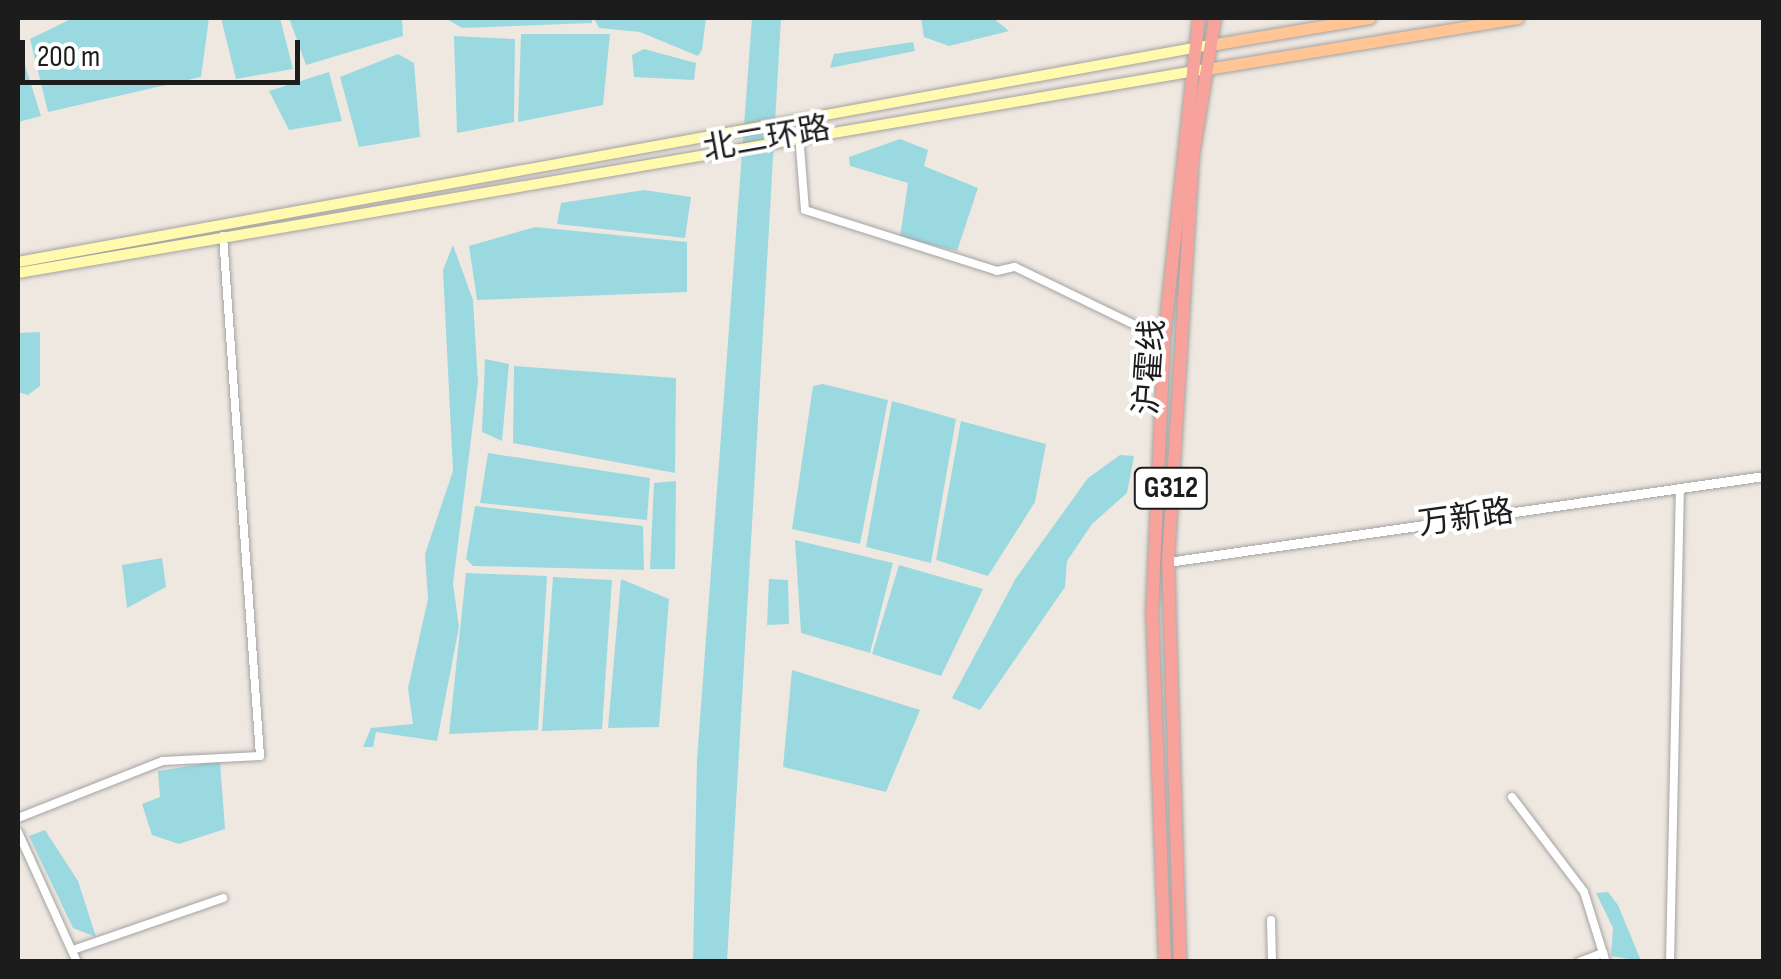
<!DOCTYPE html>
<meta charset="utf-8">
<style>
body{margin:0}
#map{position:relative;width:1781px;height:979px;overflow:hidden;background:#efe8e0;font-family:"Sofia Sans Condensed","Noto Sans SC",sans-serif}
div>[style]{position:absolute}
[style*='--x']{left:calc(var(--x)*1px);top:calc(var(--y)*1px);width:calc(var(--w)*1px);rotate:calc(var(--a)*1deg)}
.water>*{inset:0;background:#9bd9e1}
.roads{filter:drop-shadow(0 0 2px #a3a3a3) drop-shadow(0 0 2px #a3a3a3)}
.minor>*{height:8px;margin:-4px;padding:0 4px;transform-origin:4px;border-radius:4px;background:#fff}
.tertiary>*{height:9px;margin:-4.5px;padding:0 4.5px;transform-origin:4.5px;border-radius:4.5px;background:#fff}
.secondary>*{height:10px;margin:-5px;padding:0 5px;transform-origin:5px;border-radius:5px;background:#fffaae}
.primary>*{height:11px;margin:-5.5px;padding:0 5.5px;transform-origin:5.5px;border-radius:5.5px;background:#ffc595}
.trunk>*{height:12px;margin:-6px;padding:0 6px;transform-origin:6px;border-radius:6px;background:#f7a29a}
span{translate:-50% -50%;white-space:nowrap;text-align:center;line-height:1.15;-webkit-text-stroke:8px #fff;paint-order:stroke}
.shield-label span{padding:2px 8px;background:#fff;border:2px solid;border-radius:8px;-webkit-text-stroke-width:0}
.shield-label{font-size:30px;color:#1c1c1c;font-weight:700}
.street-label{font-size:32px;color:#1c1c1c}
.frame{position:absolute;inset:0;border:20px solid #1c1c1c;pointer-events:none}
.scale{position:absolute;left:20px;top:40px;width:280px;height:45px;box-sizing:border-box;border:5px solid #1c1c1c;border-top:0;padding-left:12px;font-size:30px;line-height:35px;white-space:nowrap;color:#1c1c1c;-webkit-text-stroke:8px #fff;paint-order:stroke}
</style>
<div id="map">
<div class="water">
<div style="clip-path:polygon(73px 18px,209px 18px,201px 77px,48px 112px,30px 39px)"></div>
<div style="clip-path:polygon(221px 18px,280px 18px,293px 69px,236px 79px)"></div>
<div style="clip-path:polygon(289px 18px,402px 18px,403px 36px,306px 65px)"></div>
<div style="clip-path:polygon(445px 18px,592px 18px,592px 23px,462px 28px)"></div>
<div style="clip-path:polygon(594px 18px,706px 18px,702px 50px,698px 56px,640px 32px,599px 28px)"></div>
<div style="clip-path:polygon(752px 18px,781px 18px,727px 961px,693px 962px,697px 760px)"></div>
<div style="clip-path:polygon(921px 18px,993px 18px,1009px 31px,949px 46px,924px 37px)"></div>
<div style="clip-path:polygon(521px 34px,610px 34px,603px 105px,518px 122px)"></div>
<div style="clip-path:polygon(454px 36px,515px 39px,514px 122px,457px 133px)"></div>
<div style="clip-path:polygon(913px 42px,915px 51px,830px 68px,834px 54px)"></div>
<div style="clip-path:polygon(18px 43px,41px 116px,18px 122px)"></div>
<div style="clip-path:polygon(644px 49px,696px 63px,694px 80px,634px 77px,632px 55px)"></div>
<div style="clip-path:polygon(398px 54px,414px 63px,420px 137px,359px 147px,340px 77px)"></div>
<div style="clip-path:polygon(329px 72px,342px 121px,289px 130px,269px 91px)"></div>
<div style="clip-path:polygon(900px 139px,928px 150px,924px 166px,978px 188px,957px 251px,900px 237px,908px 183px,850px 166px,849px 157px)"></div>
<div style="clip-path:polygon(644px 190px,691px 197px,685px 238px,557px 224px,561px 203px)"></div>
<div style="clip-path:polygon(535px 227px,687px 242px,687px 292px,477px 300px,469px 246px)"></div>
<div style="clip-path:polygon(453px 245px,473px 300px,478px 383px,453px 584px,459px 627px,437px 741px,376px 732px,373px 747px,363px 747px,371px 728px,413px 724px,408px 688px,428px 599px,425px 554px,453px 471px,443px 270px)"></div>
<div style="clip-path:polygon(40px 332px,40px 386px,28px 395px,18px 392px,18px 333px)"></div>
<div style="clip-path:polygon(485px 359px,509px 364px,502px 441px,482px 432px)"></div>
<div style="clip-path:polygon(514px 366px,676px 378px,675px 473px,513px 443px)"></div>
<div style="clip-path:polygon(823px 384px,888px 400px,860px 544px,792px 529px,813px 386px)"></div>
<div style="clip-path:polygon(892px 401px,956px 419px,931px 563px,866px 547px)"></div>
<div style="clip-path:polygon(961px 421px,1046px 444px,1035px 502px,988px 576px,936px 560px)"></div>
<div style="clip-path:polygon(488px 453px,650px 478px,647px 520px,480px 503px)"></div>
<div style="clip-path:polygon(1120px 455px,1134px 456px,1127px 493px,1092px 524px,1067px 561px,1065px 587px,980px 710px,952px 698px,1016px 578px,1088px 478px)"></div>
<div style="clip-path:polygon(676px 481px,675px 569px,650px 569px,654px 483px)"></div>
<div style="clip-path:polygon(475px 506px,643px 526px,644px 570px,473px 566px,466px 559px)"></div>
<div style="clip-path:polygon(795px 540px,893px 563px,870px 653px,801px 633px)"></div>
<div style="clip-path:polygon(162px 558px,166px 587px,127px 608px,122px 565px)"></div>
<div style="clip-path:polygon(899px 565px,983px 589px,941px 676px,872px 654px)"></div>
<div style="clip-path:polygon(466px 573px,547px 576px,538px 730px,449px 734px)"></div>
<div style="clip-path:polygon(553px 577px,612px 580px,602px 729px,542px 731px)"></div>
<div style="clip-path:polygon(621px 579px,669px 599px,659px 727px,608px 728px)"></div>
<div style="clip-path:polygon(769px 579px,788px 580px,789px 624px,767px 625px)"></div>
<div style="clip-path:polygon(792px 670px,920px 710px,886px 792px,783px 767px)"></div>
<div style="clip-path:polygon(220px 761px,225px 829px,179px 844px,152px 835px,142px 804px,160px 797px,158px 771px)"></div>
<div style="clip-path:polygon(45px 830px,78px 881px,96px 937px,73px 928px,29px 836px)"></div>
<div style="clip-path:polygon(1608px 892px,1618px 905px,1641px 961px,1611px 956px,1613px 928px,1596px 893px)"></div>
</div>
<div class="roads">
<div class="minor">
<div style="--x:799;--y:134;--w:76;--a:85.5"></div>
<div style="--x:805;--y:210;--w:201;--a:17.6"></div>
<div style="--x:997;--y:271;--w:18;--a:-13"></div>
<div style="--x:1015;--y:267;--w:165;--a:25.8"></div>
<div style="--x:1512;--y:797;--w:119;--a:52.8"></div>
<div style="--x:1584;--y:892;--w:64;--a:72.7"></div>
<div style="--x:18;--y:818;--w:156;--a:-21.5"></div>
<div style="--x:163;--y:761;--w:97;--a:-3"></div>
<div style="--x:260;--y:756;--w:521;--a:-94.07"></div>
<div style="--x:18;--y:832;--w:143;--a:65.6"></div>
<div style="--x:1271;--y:920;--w:42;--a:88.6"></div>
<div style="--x:73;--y:950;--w:159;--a:-19.1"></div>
<div style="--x:1579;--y:962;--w:26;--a:-21"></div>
<div style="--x:1603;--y:953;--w:9;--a:72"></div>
<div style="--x:1670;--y:962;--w:474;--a:-88.8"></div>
</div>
<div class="tertiary">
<div style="--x:1168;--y:562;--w:602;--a:-8.21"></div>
</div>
<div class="secondary">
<div style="--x:18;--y:262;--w:1212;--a:-10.32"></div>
<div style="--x:18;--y:273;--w:1206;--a:-9.74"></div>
</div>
<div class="primary">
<div style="--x:1210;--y:45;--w:162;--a:-9.6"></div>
<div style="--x:1207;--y:69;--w:315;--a:-9.3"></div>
</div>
<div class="trunk">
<div style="--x:1165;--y:962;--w:347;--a:-92.1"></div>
<div style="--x:1152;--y:615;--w:276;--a:-87.5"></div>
<div style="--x:1164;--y:339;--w:323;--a:-83.8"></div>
<div style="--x:1180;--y:962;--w:400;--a:-91.7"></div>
<div style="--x:1168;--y:562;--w:407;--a:-86.5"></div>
<div style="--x:1193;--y:156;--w:140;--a:-80.9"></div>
</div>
</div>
<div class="shield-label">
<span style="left:1171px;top:488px">G312</span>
</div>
<div class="street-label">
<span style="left:767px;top:140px;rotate:-10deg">北二环路</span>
<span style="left:1151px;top:367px;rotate:-86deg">沪霍线</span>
<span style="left:1466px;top:519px;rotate:-8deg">万新路</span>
</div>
<div class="frame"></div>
<div class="scale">200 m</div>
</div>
